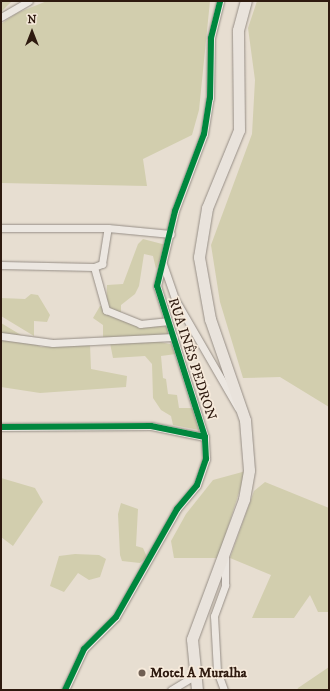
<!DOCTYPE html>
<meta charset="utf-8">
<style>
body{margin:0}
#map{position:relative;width:330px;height:691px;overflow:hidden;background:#e7ded1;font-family:"IM FELL DW Pica",serif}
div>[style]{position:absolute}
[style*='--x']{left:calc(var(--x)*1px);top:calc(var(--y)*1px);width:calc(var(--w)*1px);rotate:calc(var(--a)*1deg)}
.green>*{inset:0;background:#d2ceae}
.roads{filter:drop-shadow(0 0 1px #968e86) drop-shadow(0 0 1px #968e86)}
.street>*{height:7px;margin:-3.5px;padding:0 3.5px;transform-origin:3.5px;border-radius:3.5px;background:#ece7e1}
.primary>*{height:11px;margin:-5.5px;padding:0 5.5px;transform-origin:5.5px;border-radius:5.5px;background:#e9e3dc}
.cycleway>*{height:6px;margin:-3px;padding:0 3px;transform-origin:3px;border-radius:3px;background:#00873e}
.dots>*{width:11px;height:11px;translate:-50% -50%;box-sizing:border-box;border:2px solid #f6eadb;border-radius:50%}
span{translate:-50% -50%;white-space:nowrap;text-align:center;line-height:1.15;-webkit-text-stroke:3.5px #f6eadb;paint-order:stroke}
.street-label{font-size:14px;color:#2e1a0f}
.poi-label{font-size:14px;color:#2e1a0f;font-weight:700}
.left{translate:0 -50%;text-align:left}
.frame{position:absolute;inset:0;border:2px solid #2e1a0f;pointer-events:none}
.north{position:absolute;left:12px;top:12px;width:40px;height:40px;-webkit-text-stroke:3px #f6eadb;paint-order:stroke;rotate:0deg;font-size:11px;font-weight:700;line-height:16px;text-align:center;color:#2e1a0f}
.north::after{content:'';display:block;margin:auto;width:14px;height:18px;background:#2e1a0f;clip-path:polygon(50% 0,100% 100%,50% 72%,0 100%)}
</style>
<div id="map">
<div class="green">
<div style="clip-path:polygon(1px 1px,12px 1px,1px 12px)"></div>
<div style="clip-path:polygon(47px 1px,210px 1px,199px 110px,192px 135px,143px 159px,147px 186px,1px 183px,1px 24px,17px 13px)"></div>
<div style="clip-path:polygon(257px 1px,329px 1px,329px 407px,280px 377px,243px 378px,220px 302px,211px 245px,252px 134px,255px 80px,248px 28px)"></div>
<div style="clip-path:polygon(143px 239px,166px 245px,156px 269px,153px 256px,144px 254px,139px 286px,135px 294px,121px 305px,121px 318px,167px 324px,171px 334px,103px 340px,103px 325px,93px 318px,100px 306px,106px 307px,107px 285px,123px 284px,138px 244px)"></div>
<div style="clip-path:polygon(31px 294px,38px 295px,50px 315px,47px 322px,34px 321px,34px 336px,1px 316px,1px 298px,25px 299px)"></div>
<div style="clip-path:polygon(1px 323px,41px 347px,90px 344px,91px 369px,127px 376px,126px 387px,40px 393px,1px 387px)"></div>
<div style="clip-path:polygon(151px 340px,174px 345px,176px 354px,161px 356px,163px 378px,166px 379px,168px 394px,177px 395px,179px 408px,193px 408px,199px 430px,173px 425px,171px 416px,161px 410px,153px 398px,152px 364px,145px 356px,113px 358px,110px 343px)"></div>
<div style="clip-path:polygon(246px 471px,218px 558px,174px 558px,171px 541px,186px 514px,213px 480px)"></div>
<div style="clip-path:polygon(1px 478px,35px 488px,43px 502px,13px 546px,1px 537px)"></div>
<div style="clip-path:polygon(265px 482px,329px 508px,329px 612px,318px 612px,310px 595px,294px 618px,252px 618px,271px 575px,230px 558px,254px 491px)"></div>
<div style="clip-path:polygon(121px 503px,138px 509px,136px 546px,143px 548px,147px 557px,140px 563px,122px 561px,120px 555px,118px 514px)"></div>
<div style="clip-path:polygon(75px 554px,99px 555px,106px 559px,100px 577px,89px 580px,78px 573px,64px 592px,50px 586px,59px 556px)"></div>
<div style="clip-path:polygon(329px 667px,329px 690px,297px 690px,298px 688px)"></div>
</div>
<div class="roads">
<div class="street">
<div style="--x:1;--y:17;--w:32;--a:-30"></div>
<div style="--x:1;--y:228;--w:107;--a:0"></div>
<div style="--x:108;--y:228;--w:63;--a:5.4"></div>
<div style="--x:163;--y:264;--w:37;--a:71"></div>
<div style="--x:175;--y:299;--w:126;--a:60"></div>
<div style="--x:1;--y:265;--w:93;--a:1.2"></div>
<div style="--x:94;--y:267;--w:9;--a:-21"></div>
<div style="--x:102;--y:264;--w:36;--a:-81"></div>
<div style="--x:94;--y:267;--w:45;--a:74.4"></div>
<div style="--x:106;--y:310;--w:37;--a:22"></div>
<div style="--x:140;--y:324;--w:27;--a:-6"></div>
<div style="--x:1;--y:336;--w:52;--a:7.7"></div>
<div style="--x:53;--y:343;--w:121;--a:-2.8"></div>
<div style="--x:1;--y:427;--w:150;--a:-0.4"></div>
<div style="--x:151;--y:426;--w:55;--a:11.5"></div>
<div style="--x:65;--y:690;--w:45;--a:-65.1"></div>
<div style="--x:84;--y:649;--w:45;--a:-45"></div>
<div style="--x:116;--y:617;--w:124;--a:-60.5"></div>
<div style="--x:177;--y:509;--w:31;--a:-50"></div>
<div style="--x:197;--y:485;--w:28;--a:-71"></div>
<div style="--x:206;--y:459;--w:22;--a:-93"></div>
<div style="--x:205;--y:437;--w:158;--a:-107.6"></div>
<div style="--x:157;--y:286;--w:77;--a:-76.5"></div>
<div style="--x:175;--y:211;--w:82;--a:-69.4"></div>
<div style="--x:204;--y:134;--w:36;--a:-81"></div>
<div style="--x:210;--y:98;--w:60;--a:-89"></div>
<div style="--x:211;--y:38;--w:38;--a:-76"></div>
<div style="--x:171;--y:690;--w:26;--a:-31"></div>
<div style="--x:224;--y:690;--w:20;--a:-110"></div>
<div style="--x:217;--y:671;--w:55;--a:-93.1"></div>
<div style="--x:214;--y:616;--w:33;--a:-70"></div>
<div style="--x:225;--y:585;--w:31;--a:-90"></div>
</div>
<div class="primary">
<div style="--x:197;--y:690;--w:51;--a:-95.6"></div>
<div style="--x:192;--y:639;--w:149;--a:-69.6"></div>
<div style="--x:244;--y:499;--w:29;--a:-80"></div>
<div style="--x:249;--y:470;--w:50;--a:-94.6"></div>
<div style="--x:245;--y:420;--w:107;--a:-109.1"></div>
<div style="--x:210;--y:319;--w:63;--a:-100.1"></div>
<div style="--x:199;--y:257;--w:50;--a:-80.7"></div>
<div style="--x:207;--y:208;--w:84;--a:-67.7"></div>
<div style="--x:239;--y:130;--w:100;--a:-90.6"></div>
<div style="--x:238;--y:30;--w:30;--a:-75"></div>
</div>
</div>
<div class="cycleway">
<div style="--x:1;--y:427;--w:150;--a:-0.4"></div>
<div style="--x:151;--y:426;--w:55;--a:11.5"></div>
<div style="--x:65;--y:690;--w:45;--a:-65.1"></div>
<div style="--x:84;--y:649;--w:45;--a:-45"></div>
<div style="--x:116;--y:617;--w:124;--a:-60.5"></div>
<div style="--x:177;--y:509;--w:31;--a:-50"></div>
<div style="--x:197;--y:485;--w:28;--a:-71"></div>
<div style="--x:206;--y:459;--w:22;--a:-93"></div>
<div style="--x:205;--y:437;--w:158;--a:-107.6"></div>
<div style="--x:157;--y:286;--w:77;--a:-76.5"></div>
<div style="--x:175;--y:211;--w:82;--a:-69.4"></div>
<div style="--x:204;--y:134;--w:36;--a:-81"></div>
<div style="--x:210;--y:98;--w:60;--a:-89"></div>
<div style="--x:211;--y:38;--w:38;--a:-76"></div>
</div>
<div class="dots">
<div style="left:142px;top:673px;background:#6f5f53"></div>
</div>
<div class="street-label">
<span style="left:192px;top:359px;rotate:72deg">RUA INÊS PEDRON</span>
</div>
<div class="poi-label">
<span class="left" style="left:150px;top:673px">Motel A Muralha</span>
</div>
<div class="frame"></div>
<div class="north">N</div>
</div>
